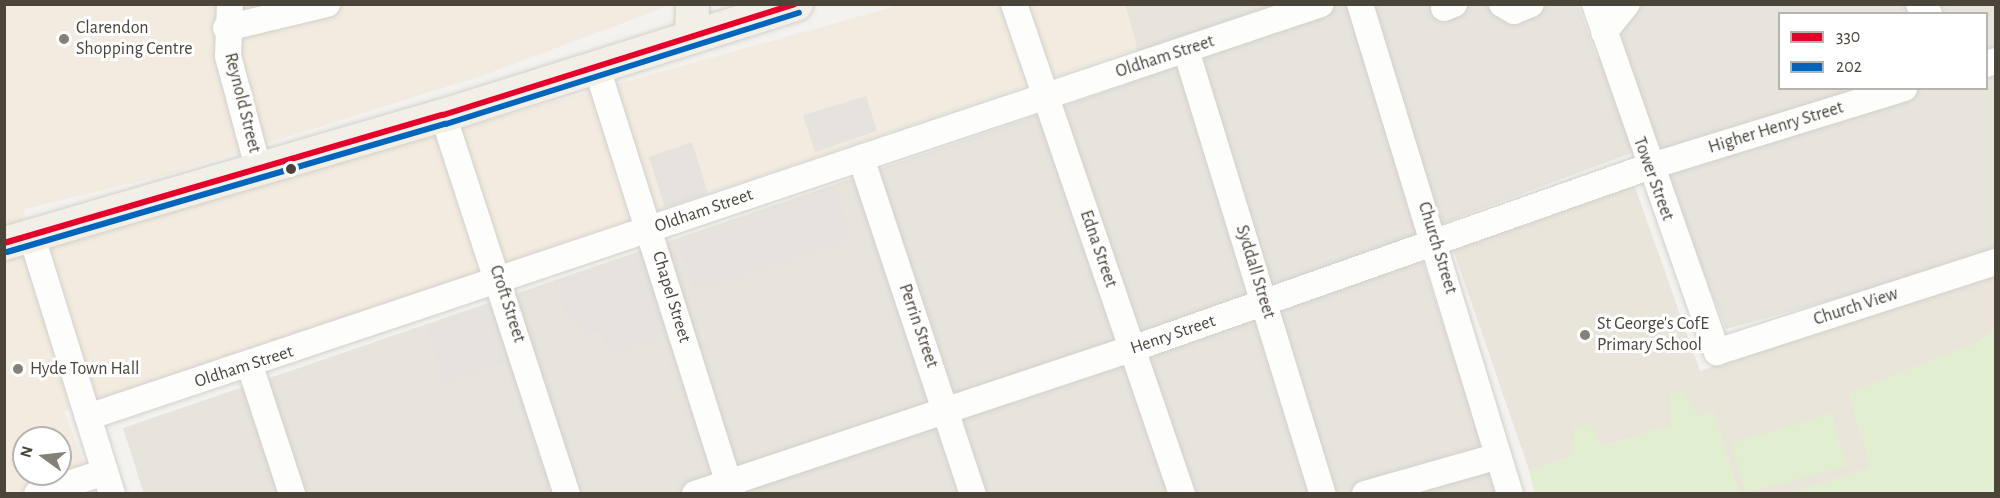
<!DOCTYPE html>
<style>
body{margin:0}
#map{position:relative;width:2000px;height:498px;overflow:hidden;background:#f4f2ee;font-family:"Alegreya Sans",sans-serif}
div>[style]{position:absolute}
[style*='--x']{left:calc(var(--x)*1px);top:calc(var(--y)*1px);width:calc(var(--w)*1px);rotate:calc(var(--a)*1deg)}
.residential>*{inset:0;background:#e7e4dc}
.commercial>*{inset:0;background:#f3ebdf}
.education>*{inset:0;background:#eae5da}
.green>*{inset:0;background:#e1eecf}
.parking>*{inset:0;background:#e6e3df}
.roads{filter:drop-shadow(0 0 2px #d2d0cb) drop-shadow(0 0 2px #d2d0cb)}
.minor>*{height:26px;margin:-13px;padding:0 13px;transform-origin:13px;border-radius:13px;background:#fdfdfc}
.major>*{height:33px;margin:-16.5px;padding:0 16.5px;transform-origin:16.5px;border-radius:16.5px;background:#f2efe6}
.bus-1>*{height:6px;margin:-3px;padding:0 3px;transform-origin:3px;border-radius:3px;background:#e4002b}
.bus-2>*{height:6px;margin:-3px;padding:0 3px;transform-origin:3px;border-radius:3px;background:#0065bd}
.dots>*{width:16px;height:16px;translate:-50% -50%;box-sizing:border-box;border:3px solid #fff;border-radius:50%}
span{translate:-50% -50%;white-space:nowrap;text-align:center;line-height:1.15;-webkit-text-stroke:6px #fff;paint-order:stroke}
.poi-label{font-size:18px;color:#4b4439}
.left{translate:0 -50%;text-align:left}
.street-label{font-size:18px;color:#4b4439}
.frame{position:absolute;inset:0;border:6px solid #4b4439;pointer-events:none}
.legend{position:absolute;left:1778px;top:12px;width:210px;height:78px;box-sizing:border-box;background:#fff;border:2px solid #b7b4b0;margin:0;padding:8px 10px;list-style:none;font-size:18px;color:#4b4439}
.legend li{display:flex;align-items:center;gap:12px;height:30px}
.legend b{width:30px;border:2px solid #b7b4b0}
.north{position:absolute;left:12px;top:426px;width:60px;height:60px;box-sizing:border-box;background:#fff;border:2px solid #b7b4b0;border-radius:50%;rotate:285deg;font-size:16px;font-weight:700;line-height:24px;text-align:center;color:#4b4439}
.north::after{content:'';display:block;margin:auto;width:21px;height:27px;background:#868178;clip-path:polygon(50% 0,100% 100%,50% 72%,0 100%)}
</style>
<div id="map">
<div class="residential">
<div style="clip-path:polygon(evenodd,1125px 5px,1578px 5px,1597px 58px,1643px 5px,1995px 5px,1995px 255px,1726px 329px,1653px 145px,1414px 234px,1498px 493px,144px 494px,123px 428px,1128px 84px,1137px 48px,1125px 5px,1780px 14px,1986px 14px,1986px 88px,1780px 88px,1780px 14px)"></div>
</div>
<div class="commercial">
<div style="clip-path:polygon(evenodd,5px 5px,671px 5px,484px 75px,166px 175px,25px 209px,14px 253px,900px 5px,1125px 5px,1137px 49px,64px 411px,95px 493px,5px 493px,5px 5px,24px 438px,60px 438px,60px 474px,24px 474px,24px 438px)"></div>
</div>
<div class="education">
<div style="clip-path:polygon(1634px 184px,1700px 371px,1995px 269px,1995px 328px,1980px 342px,1849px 393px,1871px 468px,1793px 493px,1739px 493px,1713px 411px,1699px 417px,1670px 394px,1672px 425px,1529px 470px,1453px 249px)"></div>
</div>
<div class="green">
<div style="clip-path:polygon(1995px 328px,1995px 493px,1793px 493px,1871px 468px,1849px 393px,1980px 342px)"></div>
<div style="clip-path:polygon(1683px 390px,1699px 417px,1713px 411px,1739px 493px,1535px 493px,1529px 470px,1571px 457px,1574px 428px,1590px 423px,1603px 447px,1672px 425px,1670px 394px)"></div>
<div style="clip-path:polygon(1832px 413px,1847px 466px,1746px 493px,1731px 443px)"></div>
</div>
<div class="parking">
<div style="clip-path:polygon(866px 96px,877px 131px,815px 152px,803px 115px)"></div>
<div style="clip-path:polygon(692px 142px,708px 193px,665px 208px,649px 157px)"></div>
<div style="clip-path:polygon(835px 186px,852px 241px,693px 291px,679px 241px)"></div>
<div style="clip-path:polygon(639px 254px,665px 335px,610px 355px,601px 331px,583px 336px,577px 320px,568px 323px,554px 282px)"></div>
<div style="clip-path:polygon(487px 305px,506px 363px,444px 384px,425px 327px)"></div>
</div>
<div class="roads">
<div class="minor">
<div style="--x:230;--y:4;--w:52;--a:92.2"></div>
<div style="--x:228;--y:56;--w:115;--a:74.9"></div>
<div style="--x:1014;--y:4;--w:518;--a:71.08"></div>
<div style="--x:1360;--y:4;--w:512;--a:72.98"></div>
<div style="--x:1502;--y:4;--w:14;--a:30"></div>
<div style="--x:1514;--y:11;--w:18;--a:-22"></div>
<div style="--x:1595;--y:4;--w:369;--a:70.7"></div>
<div style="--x:1717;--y:352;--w:293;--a:-17.9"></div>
<div style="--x:1919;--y:4;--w:14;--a:45"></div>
<div style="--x:1444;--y:8;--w:11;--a:-22"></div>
<div style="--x:226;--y:28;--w:104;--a:-13.4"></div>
<div style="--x:1604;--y:32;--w:36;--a:-51"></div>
<div style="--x:1186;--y:50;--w:465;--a:72.9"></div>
<div style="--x:1986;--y:64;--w:10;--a:-17"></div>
<div style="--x:597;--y:68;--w:447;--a:72.4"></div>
<div style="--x:443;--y:115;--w:399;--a:71.9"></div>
<div style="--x:861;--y:158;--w:354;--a:71.6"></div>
<div style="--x:31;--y:234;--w:272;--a:72.7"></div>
<div style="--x:250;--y:366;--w:135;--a:71.8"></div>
<div style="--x:88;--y:417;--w:1300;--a:-18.52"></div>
<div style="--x:37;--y:494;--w:71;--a:-17.9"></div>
<div style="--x:695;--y:494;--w:460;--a:-18.4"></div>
<div style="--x:1132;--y:349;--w:547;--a:-19.43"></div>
<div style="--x:1648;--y:167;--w:268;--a:-17.1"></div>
<div style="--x:1365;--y:494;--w:138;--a:-15.9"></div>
</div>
<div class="major">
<div style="--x:691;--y:35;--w:31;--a:-88"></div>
<div style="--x:4;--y:243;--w:457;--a:-16.3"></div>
<div style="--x:443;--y:115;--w:370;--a:-17.5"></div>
</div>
</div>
<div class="bus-1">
<div style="--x:4;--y:243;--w:457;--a:-16.3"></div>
<div style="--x:443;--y:115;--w:368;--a:-17.5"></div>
</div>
<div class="bus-2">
<div style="--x:7;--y:252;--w:457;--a:-16.3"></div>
<div style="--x:446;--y:124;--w:370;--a:-17.5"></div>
</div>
<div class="dots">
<div style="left:64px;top:39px;background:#868178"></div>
<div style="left:291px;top:169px;background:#4b4439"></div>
<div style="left:1585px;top:335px;background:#868178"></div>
<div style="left:18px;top:369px;background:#868178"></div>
</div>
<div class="poi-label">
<span class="left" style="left:76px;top:39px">Clarendon<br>Shopping Centre</span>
<span class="left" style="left:1597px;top:335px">St George's CofE<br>Primary School</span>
<span class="left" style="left:30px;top:369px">Hyde Town Hall</span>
</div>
<div class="street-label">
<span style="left:1165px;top:57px;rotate:-18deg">Oldham Street</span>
<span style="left:242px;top:103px;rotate:76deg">Reynold Street</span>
<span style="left:1776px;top:128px;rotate:-17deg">Higher Henry Street</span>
<span style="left:1653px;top:179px;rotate:70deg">Tower Street</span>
<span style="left:704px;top:211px;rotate:-19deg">Oldham Street</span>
<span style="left:1437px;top:248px;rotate:73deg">Church Street</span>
<span style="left:1098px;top:249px;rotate:71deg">Edna Street</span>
<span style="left:1255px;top:272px;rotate:73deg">Syddall Street</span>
<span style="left:671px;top:297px;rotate:73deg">Chapel Street</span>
<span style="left:507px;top:304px;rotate:72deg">Croft Street</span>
<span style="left:1856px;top:307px;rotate:-18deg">Church View</span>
<span style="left:918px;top:326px;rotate:71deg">Perrin Street</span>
<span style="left:1173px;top:335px;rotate:-19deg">Henry Street</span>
<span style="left:244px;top:367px;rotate:-18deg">Oldham Street</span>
</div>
<div class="frame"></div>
<ul class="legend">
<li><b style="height:8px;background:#e4002b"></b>330</li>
<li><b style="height:8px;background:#0065bd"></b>202</li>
</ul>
<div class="north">N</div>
</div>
